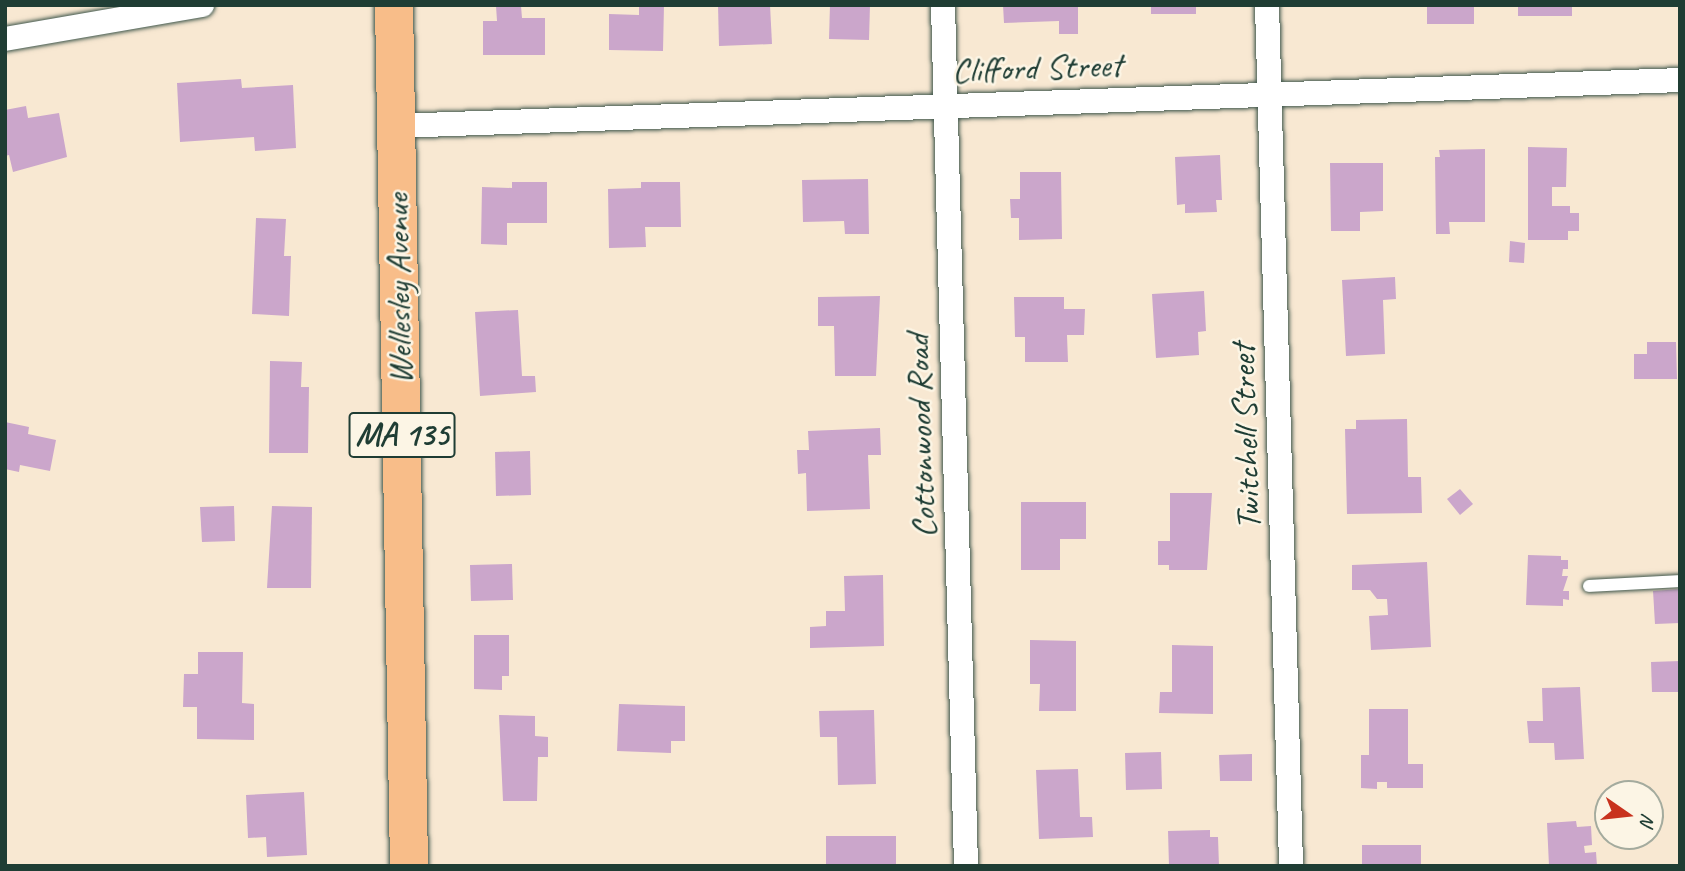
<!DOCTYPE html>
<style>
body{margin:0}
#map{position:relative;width:1685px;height:871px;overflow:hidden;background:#f8e8d2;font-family:Caveat,sans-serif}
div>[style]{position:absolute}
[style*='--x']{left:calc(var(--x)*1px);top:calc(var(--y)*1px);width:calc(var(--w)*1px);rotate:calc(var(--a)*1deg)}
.building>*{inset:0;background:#cba6cb}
.roads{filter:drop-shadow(0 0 2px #40574c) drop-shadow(0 0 2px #40574c)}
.lane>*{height:12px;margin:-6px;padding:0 6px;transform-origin:6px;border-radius:6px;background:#fff}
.street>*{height:24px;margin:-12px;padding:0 12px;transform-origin:12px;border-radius:12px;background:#fff}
.primary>*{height:38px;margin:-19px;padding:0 19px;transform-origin:19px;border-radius:19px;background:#f8bd89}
span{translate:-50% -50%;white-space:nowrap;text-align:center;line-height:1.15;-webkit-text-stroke:5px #fcf5e5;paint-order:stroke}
.shield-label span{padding:2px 5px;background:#fcf5e5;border:2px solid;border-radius:5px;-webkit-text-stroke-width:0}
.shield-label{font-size:33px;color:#1f3d34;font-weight:700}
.street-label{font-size:35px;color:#1f3d34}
.frame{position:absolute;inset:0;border:7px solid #1f3d34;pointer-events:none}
.north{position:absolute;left:1594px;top:780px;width:70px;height:70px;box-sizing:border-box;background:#fcf5e5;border:2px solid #a4ab9e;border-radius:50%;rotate:104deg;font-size:19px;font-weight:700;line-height:28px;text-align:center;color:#1f3d34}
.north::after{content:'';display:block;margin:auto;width:24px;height:32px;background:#c8321e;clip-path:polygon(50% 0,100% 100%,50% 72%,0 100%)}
</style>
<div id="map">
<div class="building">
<div style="clip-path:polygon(639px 5px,664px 5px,663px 51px,609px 50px,609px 14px,639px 15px)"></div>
<div style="clip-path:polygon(718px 5px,770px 5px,772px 44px,719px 46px)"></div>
<div style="clip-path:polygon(830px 5px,870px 5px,869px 40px,829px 39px)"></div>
<div style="clip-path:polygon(1003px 5px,1078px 5px,1078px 34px,1059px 34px,1059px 21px,1004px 23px)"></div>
<div style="clip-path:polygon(1151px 5px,1196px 5px,1196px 14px,1151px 14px)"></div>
<div style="clip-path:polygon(1427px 5px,1474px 5px,1474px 24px,1427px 24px)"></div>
<div style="clip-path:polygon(1518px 5px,1572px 5px,1572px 16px,1518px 16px)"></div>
<div style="clip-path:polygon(496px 6px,521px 6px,522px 18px,545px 18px,545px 55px,483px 55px,483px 21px,497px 21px)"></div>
<div style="clip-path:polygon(241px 79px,242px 88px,293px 85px,296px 148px,255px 151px,254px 137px,180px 142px,177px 83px)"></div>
<div style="clip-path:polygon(26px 106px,28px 118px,59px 113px,67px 157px,13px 172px,9px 155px,5px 156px,5px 110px)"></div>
<div style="clip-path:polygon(1528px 147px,1567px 148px,1566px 187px,1552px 187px,1552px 206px,1570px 206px,1570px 213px,1579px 213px,1579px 231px,1568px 231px,1568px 240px,1528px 240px)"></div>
<div style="clip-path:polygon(1485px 149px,1485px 222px,1449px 222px,1450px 234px,1436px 234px,1435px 157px,1440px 157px,1439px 150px)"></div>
<div style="clip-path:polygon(1220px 155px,1222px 200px,1216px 200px,1217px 212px,1185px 213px,1185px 204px,1177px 205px,1175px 157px)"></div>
<div style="clip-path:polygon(1330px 163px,1383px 163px,1383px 211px,1360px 212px,1360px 231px,1331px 231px)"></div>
<div style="clip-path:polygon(1020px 172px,1061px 172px,1062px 239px,1019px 240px,1019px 218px,1011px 218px,1010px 199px,1020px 199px)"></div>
<div style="clip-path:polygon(868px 179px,869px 234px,845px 234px,844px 221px,803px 222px,802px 180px)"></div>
<div style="clip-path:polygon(512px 182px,547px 182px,547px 223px,507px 223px,507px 245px,481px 244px,482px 187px,512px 188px)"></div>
<div style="clip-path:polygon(641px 182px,680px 182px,681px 227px,645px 227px,646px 247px,609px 248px,608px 189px,641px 188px)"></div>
<div style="clip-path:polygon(256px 218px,286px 219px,284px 256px,291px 256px,289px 316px,252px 314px)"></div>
<div style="clip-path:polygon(1510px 241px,1525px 243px,1524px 263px,1509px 262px)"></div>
<div style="clip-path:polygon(1395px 277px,1396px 299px,1383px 300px,1385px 354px,1346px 356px,1342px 280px)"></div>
<div style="clip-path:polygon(1204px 291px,1206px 331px,1198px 332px,1199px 355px,1156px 358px,1152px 294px)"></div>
<div style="clip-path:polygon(880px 296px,876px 376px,835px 376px,834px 326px,818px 326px,818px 297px)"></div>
<div style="clip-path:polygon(1014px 297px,1064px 297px,1064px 309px,1085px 309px,1084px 335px,1067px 335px,1068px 362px,1025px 362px,1025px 337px,1015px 337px)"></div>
<div style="clip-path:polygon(518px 310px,522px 376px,535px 376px,536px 392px,480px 396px,475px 312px)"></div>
<div style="clip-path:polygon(1647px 342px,1676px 342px,1677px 379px,1634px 379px,1634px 354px,1647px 354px)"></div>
<div style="clip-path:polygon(270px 361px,302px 362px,301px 387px,309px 387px,308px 453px,269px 453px)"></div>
<div style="clip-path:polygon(1407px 419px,1408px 477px,1421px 477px,1422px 513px,1347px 514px,1345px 429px,1356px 429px,1356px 420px)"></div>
<div style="clip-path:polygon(5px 422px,29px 427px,28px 434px,56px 440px,50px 471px,20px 465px,19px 472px,5px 469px)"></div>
<div style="clip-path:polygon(880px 428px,881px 455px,868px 455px,870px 509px,807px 511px,806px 473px,798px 474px,797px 450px,809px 450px,808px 431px)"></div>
<div style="clip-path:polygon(530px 451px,531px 495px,496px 496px,495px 452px)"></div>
<div style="clip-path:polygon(1460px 489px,1473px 504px,1460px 515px,1447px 499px)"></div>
<div style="clip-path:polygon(1170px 493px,1212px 493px,1207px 570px,1169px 570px,1169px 565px,1158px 565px,1158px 541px,1170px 541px)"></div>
<div style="clip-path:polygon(1021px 502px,1086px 502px,1086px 539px,1060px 539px,1060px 570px,1021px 570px)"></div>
<div style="clip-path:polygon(234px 506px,235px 541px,202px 542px,200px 507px)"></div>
<div style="clip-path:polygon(272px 506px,312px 507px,311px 588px,267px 588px)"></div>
<div style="clip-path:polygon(1528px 555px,1561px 556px,1561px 560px,1568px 560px,1568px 569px,1563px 569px,1562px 576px,1568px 576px,1563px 591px,1569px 591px,1569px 600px,1563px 599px,1563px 606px,1526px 605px)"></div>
<div style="clip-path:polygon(1427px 562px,1431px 647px,1371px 650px,1369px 616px,1388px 615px,1387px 599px,1377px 599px,1370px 590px,1352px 590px,1352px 565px)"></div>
<div style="clip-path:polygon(512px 564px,513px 600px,471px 601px,470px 565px)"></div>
<div style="clip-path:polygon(883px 575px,884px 646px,810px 648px,810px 627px,826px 626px,826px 611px,845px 611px,844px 576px)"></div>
<div style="clip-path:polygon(1680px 589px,1680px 623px,1655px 624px,1653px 591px)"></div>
<div style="clip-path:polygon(474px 635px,509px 635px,509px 676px,502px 676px,502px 690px,474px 689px)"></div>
<div style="clip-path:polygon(1030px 640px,1076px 641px,1076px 711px,1039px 711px,1040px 684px,1030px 684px)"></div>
<div style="clip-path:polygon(1172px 645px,1213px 646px,1213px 714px,1159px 713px,1160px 692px,1172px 692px)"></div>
<div style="clip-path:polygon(198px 652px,243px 652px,242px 703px,254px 704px,254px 740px,197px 739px,197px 707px,183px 707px,184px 674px,198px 674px)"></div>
<div style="clip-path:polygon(1680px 661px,1680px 692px,1652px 692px,1651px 662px)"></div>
<div style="clip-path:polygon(1580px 687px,1584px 759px,1555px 760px,1554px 743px,1529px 743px,1527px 721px,1543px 721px,1542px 688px)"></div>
<div style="clip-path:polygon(619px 704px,685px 706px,685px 741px,671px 741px,671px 753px,617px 751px)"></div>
<div style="clip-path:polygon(1369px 709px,1408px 709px,1408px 764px,1423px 764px,1423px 788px,1387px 788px,1387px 782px,1377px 782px,1377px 789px,1361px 788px,1361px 755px,1369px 755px)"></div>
<div style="clip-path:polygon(874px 710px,876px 784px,838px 785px,837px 737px,820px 737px,819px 711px)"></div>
<div style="clip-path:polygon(499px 715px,535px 716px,535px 736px,548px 737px,548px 757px,538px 757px,537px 801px,503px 801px)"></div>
<div style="clip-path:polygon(1161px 752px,1162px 789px,1126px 790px,1125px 753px)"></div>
<div style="clip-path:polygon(1252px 754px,1252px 781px,1220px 781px,1219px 755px)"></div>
<div style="clip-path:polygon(1078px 769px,1080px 817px,1092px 817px,1093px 837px,1039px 839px,1036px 770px)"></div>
<div style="clip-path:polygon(304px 792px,307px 855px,267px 857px,266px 837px,248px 838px,246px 795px)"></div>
<div style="clip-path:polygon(1576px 821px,1577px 827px,1591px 826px,1592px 845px,1584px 846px,1585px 853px,1596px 852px,1597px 866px,1549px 866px,1547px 823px)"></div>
<div style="clip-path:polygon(1210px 830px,1210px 837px,1218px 837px,1219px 866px,1169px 866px,1168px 831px)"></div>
<div style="clip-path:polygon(826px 836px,896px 836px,896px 866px,826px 866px)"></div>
<div style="clip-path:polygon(1362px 845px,1421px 845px,1421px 866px,1362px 866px)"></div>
</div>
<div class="roads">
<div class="lane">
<div style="--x:1589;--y:586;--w:91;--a:-3.1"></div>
</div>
<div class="street">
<div style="--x:943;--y:5;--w:861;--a:88.47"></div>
<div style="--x:1267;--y:5;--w:861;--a:88.4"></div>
<div style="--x:5;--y:39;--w:200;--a:-9.8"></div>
<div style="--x:396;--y:126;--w:1285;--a:-2.05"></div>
</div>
<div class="primary">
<div style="--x:394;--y:5;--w:861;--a:89"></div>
</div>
</div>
<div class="shield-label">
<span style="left:402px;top:435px">MA 135</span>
</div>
<div class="street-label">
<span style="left:1037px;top:68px;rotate:-2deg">Clifford Street</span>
<span style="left:399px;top:289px;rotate:-91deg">Wellesley Avenue</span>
<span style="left:921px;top:436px;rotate:-92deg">Cottonwood Road</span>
<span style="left:1246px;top:437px;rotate:-92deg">Twitchell Street</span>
</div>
<div class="frame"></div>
<div class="north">N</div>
</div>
